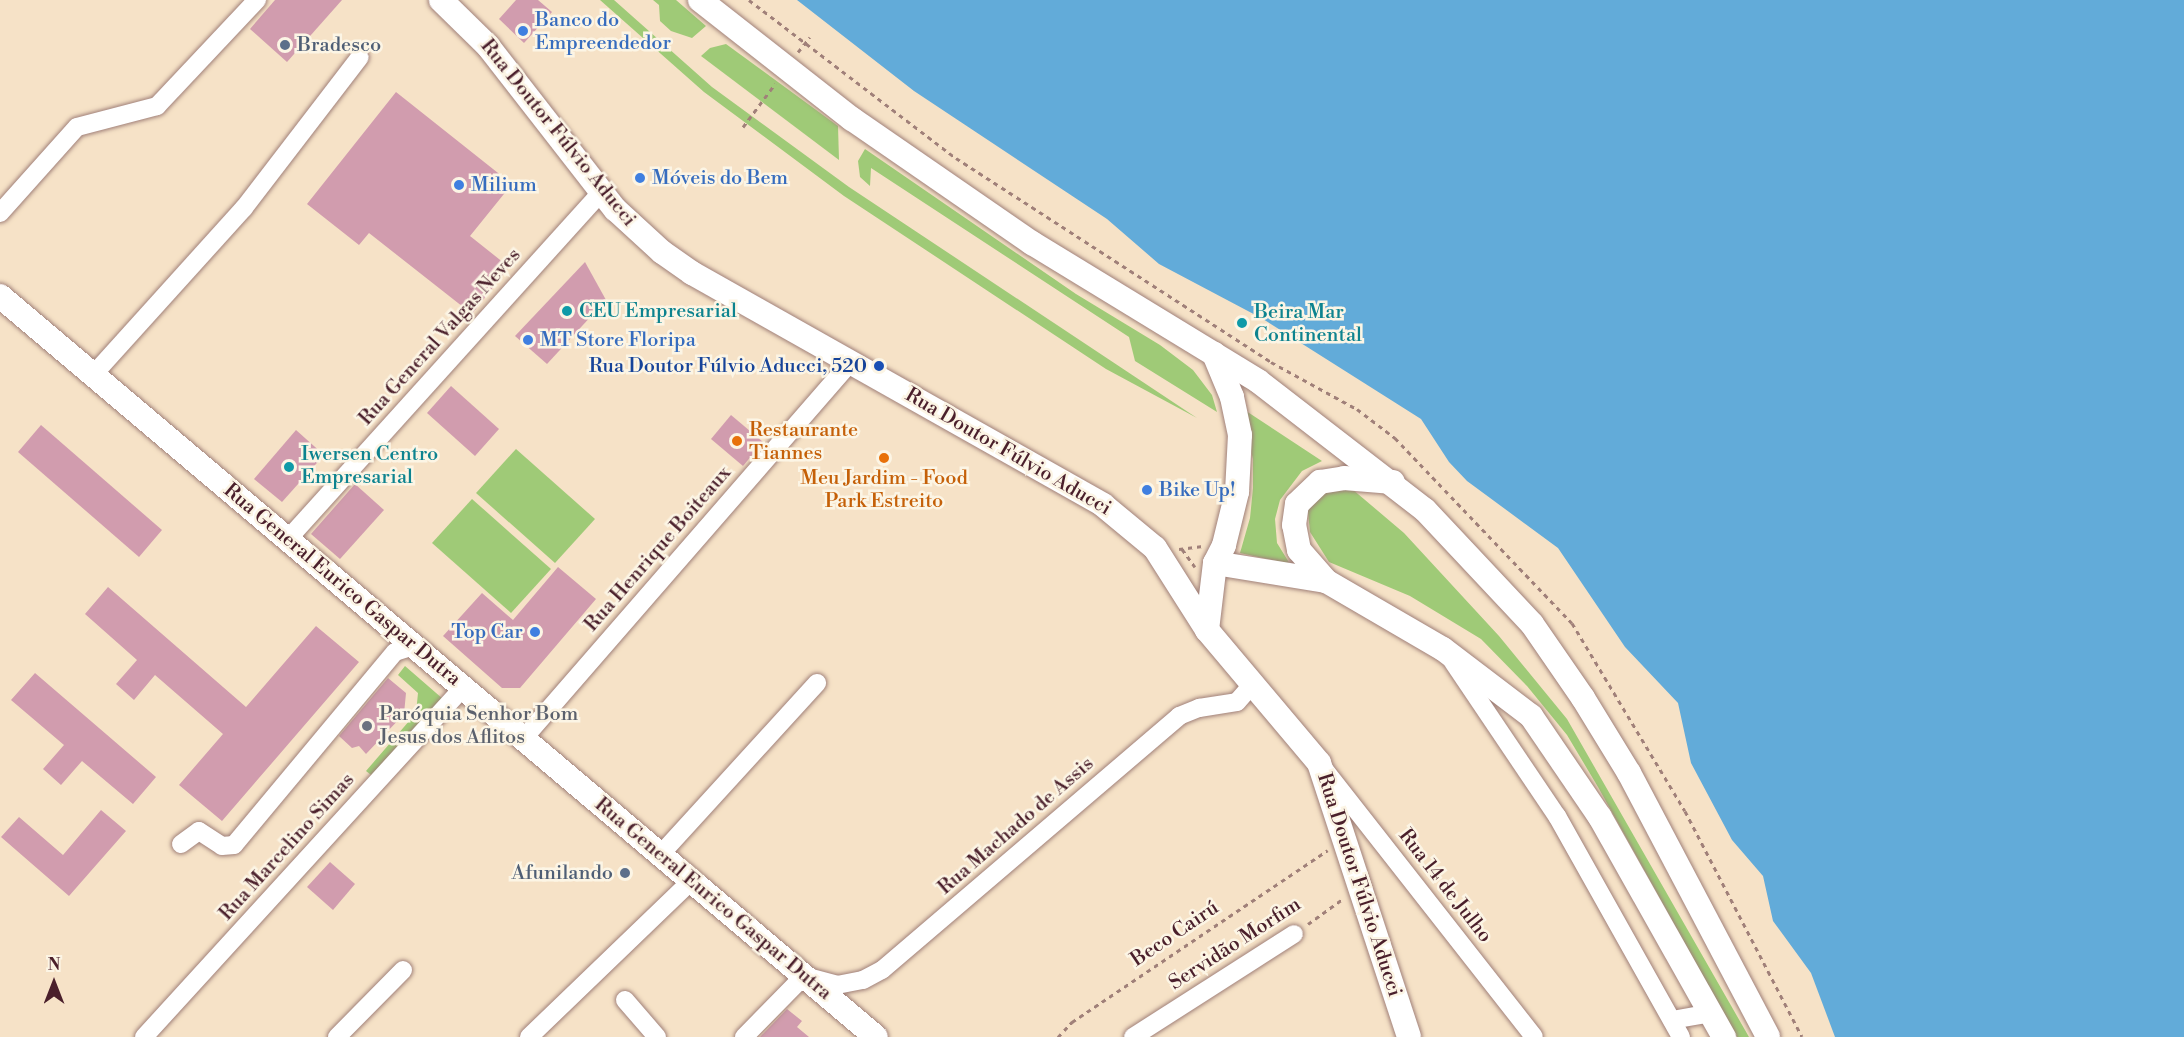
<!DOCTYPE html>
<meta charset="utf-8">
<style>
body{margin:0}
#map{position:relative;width:2184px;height:1037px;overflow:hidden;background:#f6e2c7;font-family:"Libre Bodoni",serif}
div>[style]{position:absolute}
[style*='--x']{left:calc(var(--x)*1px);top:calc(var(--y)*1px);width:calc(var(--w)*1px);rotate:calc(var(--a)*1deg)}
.green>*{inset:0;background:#9fca77}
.water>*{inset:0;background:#62abd9}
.building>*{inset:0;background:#d19cae}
.path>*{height:3px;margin-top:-1.5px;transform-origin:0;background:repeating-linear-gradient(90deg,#a08079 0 4.5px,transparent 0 9px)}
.roads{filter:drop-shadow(0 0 2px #a08079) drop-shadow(0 0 2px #a08079)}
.minor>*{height:18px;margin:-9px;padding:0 9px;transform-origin:9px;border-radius:9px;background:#fff}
.major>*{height:24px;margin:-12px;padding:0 12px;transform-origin:12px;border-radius:12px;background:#fff}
.dots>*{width:16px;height:16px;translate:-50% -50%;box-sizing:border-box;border:3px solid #fcf5e5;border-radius:50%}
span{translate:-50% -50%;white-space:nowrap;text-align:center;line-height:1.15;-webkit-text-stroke:5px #fcf5e5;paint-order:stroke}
.shop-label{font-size:20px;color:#366cbe}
.left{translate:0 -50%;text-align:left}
.right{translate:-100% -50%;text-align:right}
.service-label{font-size:20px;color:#4e5e75}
.street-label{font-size:20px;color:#4a1f2b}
.culture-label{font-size:20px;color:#0d838f}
.transit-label{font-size:20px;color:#164399}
.food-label{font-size:20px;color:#c56008}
.worship-label{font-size:20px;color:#5b616d}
.north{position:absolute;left:24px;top:953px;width:60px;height:60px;-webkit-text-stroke:4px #fcf5e5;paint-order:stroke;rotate:0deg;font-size:16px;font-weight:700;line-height:24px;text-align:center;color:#4a1f2b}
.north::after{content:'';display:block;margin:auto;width:21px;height:27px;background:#4a1f2b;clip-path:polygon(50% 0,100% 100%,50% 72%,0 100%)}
</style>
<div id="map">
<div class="green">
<div style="clip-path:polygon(600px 0,614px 0,712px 87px,849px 187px,1197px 418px,1106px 369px,844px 196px,704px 92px)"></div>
<div style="clip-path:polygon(653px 0,676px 0,706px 26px,692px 38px,671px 31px,660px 21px,659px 5px)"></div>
<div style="clip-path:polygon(726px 44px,838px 126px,839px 160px,701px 56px,710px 48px)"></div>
<div style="clip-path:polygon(865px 149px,1076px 294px,1160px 345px,1193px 370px,1212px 395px,1217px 412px,1135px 361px,1129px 337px,871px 168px,870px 186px,860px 177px,858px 161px)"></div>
<div style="clip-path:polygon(1240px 407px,1322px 461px,1302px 471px,1280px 500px,1275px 519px,1277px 543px,1290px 564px,1240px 553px,1250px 518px,1253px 488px,1253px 459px)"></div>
<div style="clip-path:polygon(516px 449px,595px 519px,555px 563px,476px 493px)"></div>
<div style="clip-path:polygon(1345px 483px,1404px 533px,1499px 636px,1567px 719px,1749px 1037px,1737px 1037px,1598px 787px,1567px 735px,1527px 686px,1481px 639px,1410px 596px,1329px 562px,1310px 532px,1307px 502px)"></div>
<div style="clip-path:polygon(472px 499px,551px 569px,511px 613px,432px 543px)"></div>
<div style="clip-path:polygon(405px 666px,443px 699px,375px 778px,366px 771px,416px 713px,418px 693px,398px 675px)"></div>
</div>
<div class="water">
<div style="clip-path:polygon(797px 0,2184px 0,2184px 1037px,1835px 1037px,1811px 973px,1773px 921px,1763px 876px,1732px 840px,1691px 763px,1678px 703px,1625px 647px,1558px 548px,1467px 481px,1449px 462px,1421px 419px,1263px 319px,1159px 264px,1107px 219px,914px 91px)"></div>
</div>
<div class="building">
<div style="clip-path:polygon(275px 0,342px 0,287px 62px,250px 29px)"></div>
<div style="clip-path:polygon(516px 0,538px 0,552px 12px,524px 43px,499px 19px)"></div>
<div style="clip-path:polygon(396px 92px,512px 184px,470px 236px,509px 267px,472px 314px,369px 233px,359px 245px,307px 204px)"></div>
<div style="clip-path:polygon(585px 262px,606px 300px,547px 364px,515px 336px)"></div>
<div style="clip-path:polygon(451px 386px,499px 429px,475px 456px,427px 413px)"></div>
<div style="clip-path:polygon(731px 415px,763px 442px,743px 466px,711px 439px)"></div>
<div style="clip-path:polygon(41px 425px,162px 530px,139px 557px,18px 452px)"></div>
<div style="clip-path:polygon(296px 430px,324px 455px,282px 502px,254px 479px)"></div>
<div style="clip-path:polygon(355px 484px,384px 510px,340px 559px,311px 534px)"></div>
<div style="clip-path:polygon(558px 567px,596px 599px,520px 688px,502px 688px,443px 636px,482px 593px,513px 620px)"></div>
<div style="clip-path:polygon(108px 587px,246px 707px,316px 626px,359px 662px,222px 821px,179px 785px,223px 734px,155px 675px,134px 700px,116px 684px,137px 660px,85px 614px)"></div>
<div style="clip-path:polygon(35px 673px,156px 777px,133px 804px,82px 761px,61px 785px,43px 769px,64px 745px,11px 700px)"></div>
<div style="clip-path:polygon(388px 678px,406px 693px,404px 714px,366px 754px,359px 746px,352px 748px,339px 736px)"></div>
<div style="clip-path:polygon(101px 810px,126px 831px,69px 896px,1px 837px,19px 817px,63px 855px)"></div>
<div style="clip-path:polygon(330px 862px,355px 884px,333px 910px,307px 887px)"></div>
<div style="clip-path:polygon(787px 1009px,802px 1021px,797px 1027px,809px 1037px,760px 1037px)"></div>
</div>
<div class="path">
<div style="--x:749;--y:0;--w:260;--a:37.4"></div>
<div style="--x:956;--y:158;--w:375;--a:32.9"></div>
<div style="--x:1271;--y:362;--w:98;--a:28.7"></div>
<div style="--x:1357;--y:409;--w:48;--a:37.3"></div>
<div style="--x:1395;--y:438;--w:256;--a:46.3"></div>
<div style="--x:1572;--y:623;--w:219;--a:59"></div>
<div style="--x:1685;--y:811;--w:254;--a:62.6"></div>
<div style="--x:798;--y:52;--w:19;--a:-51"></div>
<div style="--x:743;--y:127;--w:54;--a:-53.3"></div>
<div style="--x:1179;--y:549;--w:24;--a:-7"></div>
<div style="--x:1182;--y:549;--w:22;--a:54"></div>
<div style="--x:1308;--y:924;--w:44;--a:-35.8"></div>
<div style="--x:1058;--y:1037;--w:21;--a:-47"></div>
<div style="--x:1072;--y:1022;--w:308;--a:-33.9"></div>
</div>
<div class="roads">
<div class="minor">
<div style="--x:0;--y:213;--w:115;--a:-48.2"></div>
<div style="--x:77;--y:127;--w:83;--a:-14.7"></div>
<div style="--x:157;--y:106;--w:146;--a:-46.7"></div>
<div style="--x:93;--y:375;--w:225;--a:-47.9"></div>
<div style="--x:244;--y:208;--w:190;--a:-52.5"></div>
<div style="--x:287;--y:540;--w:469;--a:-47.9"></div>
<div style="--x:1453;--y:662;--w:186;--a:56"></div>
<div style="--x:1557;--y:816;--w:253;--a:60.7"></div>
<div style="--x:523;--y:739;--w:500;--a:-49"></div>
<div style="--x:1324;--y:769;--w:340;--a:51.9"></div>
<div style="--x:181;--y:844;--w:22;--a:-36"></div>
<div style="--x:199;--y:831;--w:27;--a:33"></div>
<div style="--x:222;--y:846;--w:12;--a:-5"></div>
<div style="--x:234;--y:845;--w:251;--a:-50.2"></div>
<div style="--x:395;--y:652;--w:20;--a:-18"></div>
<div style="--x:660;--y:855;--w:233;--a:-47.6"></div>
<div style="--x:625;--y:1000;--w:49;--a:49.1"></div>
<div style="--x:1672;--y:1020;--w:41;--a:-9.9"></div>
<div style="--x:144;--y:1037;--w:473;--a:-47.6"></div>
<div style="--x:337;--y:1037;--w:94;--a:-45.4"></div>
<div style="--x:529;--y:1037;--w:225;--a:-43.9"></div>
<div style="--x:744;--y:1037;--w:86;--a:-45.5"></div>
<div style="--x:804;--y:976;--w:34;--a:15"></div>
<div style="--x:837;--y:985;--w:26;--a:-11"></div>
<div style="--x:863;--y:980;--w:21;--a:-28"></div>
<div style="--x:882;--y:970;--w:391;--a:-40.5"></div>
<div style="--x:1179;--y:716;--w:22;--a:-22"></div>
<div style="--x:1199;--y:708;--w:38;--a:-9"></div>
<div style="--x:1237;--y:702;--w:23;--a:-49"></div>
<div style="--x:1133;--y:1037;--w:191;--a:-32.6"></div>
</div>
<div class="major">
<div style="--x:441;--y:0;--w:66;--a:44.4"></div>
<div style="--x:488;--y:46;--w:207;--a:52.1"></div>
<div style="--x:615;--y:209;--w:64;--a:42.5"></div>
<div style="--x:662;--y:252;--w:37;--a:35"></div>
<div style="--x:692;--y:273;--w:472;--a:29.4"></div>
<div style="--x:1103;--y:505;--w:67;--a:39.6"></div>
<div style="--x:1155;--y:548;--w:97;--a:57.6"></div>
<div style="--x:1207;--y:630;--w:174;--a:49.9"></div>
<div style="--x:1319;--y:763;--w:288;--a:71.8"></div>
<div style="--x:700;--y:0;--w:193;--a:38.1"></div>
<div style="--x:852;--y:119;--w:219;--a:34.6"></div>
<div style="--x:1032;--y:243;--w:265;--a:31.4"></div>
<div style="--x:1258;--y:381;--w:211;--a:37.7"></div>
<div style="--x:1425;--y:510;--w:156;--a:46.8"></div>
<div style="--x:1532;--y:624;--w:90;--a:55.4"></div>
<div style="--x:1583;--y:698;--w:88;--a:58.5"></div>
<div style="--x:1629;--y:773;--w:298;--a:62.2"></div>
<div style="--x:0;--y:296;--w:1147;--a:40.23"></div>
<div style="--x:1215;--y:563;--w:112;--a:9.2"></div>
<div style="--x:1326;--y:581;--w:135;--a:30.2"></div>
<div style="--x:1443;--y:649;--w:111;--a:37.3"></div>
<div style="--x:1531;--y:716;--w:122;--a:55.7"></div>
<div style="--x:1600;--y:817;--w:253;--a:60.6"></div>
<div style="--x:1326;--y:581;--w:41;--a:-131.1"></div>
<div style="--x:1299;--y:550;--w:25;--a:-101"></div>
<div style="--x:1294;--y:525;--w:21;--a:-82"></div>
<div style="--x:1297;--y:504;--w:32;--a:-44"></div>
<div style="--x:1320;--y:482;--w:24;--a:-9"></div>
<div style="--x:1344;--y:478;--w:49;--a:4.7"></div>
<div style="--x:1207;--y:630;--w:67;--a:-83.2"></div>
<div style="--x:1215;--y:563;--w:20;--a:-63"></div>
<div style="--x:1224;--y:545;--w:55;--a:-76.2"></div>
<div style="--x:1237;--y:492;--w:57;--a:-87"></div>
<div style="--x:1240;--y:435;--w:39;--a:-102"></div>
<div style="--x:1232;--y:397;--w:47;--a:-112.7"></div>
</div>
</div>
<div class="dots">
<div style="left:523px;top:31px;background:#3f7fe0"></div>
<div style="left:285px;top:45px;background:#5c6f8a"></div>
<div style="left:640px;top:178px;background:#3f7fe0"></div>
<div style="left:459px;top:185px;background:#3f7fe0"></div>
<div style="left:567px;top:311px;background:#0f9aa8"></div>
<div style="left:1242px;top:323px;background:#0f9aa8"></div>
<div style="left:528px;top:340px;background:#3f7fe0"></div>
<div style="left:879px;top:366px;background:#1a4fb4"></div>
<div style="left:737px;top:441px;background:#e8710a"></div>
<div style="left:884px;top:458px;background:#e8710a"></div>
<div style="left:289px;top:467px;background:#0f9aa8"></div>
<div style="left:1147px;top:490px;background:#3f7fe0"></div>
<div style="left:535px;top:632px;background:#3f7fe0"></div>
<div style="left:367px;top:726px;background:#6b7280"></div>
<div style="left:625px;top:873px;background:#5c6f8a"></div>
</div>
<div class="shop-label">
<span class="left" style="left:535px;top:32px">Banco do<br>Empreendedor</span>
<span class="left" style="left:652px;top:178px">Móveis do Bem</span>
<span class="left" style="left:471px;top:185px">Milium</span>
<span class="left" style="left:540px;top:340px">MT Store Floripa</span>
<span class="left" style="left:1159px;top:490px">Bike Up!</span>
<span class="right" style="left:523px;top:632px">Top Car</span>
</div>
<div class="service-label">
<span class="left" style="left:297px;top:45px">Bradesco</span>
<span class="right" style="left:613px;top:873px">Afunilando</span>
</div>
<div class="street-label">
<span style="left:558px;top:133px;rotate:51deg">Rua Doutor Fúlvio Aducci</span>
<span style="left:440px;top:337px;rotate:-48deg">Rua General Valgas Neves</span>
<span style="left:1008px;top:452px;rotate:30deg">Rua Doutor Fúlvio Aducci</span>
<span style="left:658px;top:549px;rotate:-49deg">Rua Henrique Boiteaux</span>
<span style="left:342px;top:585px;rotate:40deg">Rua General Eurico Gaspar Dutra</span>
<span style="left:1016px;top:826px;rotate:-41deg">Rua Machado de Assis</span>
<span style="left:287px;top:847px;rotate:-48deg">Rua Marcelino Simas</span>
<span style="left:1359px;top:885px;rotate:72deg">Rua Doutor Fúlvio Aducci</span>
<span style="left:1445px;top:886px;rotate:52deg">Rua 14 de Julho</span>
<span style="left:713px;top:899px;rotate:40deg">Rua General Eurico Gaspar Dutra</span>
<span style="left:1175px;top:934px;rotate:-34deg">Beco Cairú</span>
<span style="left:1235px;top:944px;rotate:-33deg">Servidão Morfim</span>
</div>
<div class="culture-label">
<span class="left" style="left:579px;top:311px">CEU Empresarial</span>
<span class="left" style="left:1254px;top:324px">Beira Mar<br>Continental</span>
<span class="left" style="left:301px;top:466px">Iwersen Centro<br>Empresarial</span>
</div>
<div class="transit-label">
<span class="right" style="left:867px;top:366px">Rua Doutor Fúlvio Aducci, 520</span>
</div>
<div class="food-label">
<span class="left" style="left:749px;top:442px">Restaurante<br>Tiannes</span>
<span style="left:884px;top:490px">Meu Jardim - Food<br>Park Estreito</span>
</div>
<div class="worship-label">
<span class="left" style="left:379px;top:726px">Paróquia Senhor Bom<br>Jesus dos Aflitos</span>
</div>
<div class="north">N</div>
</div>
